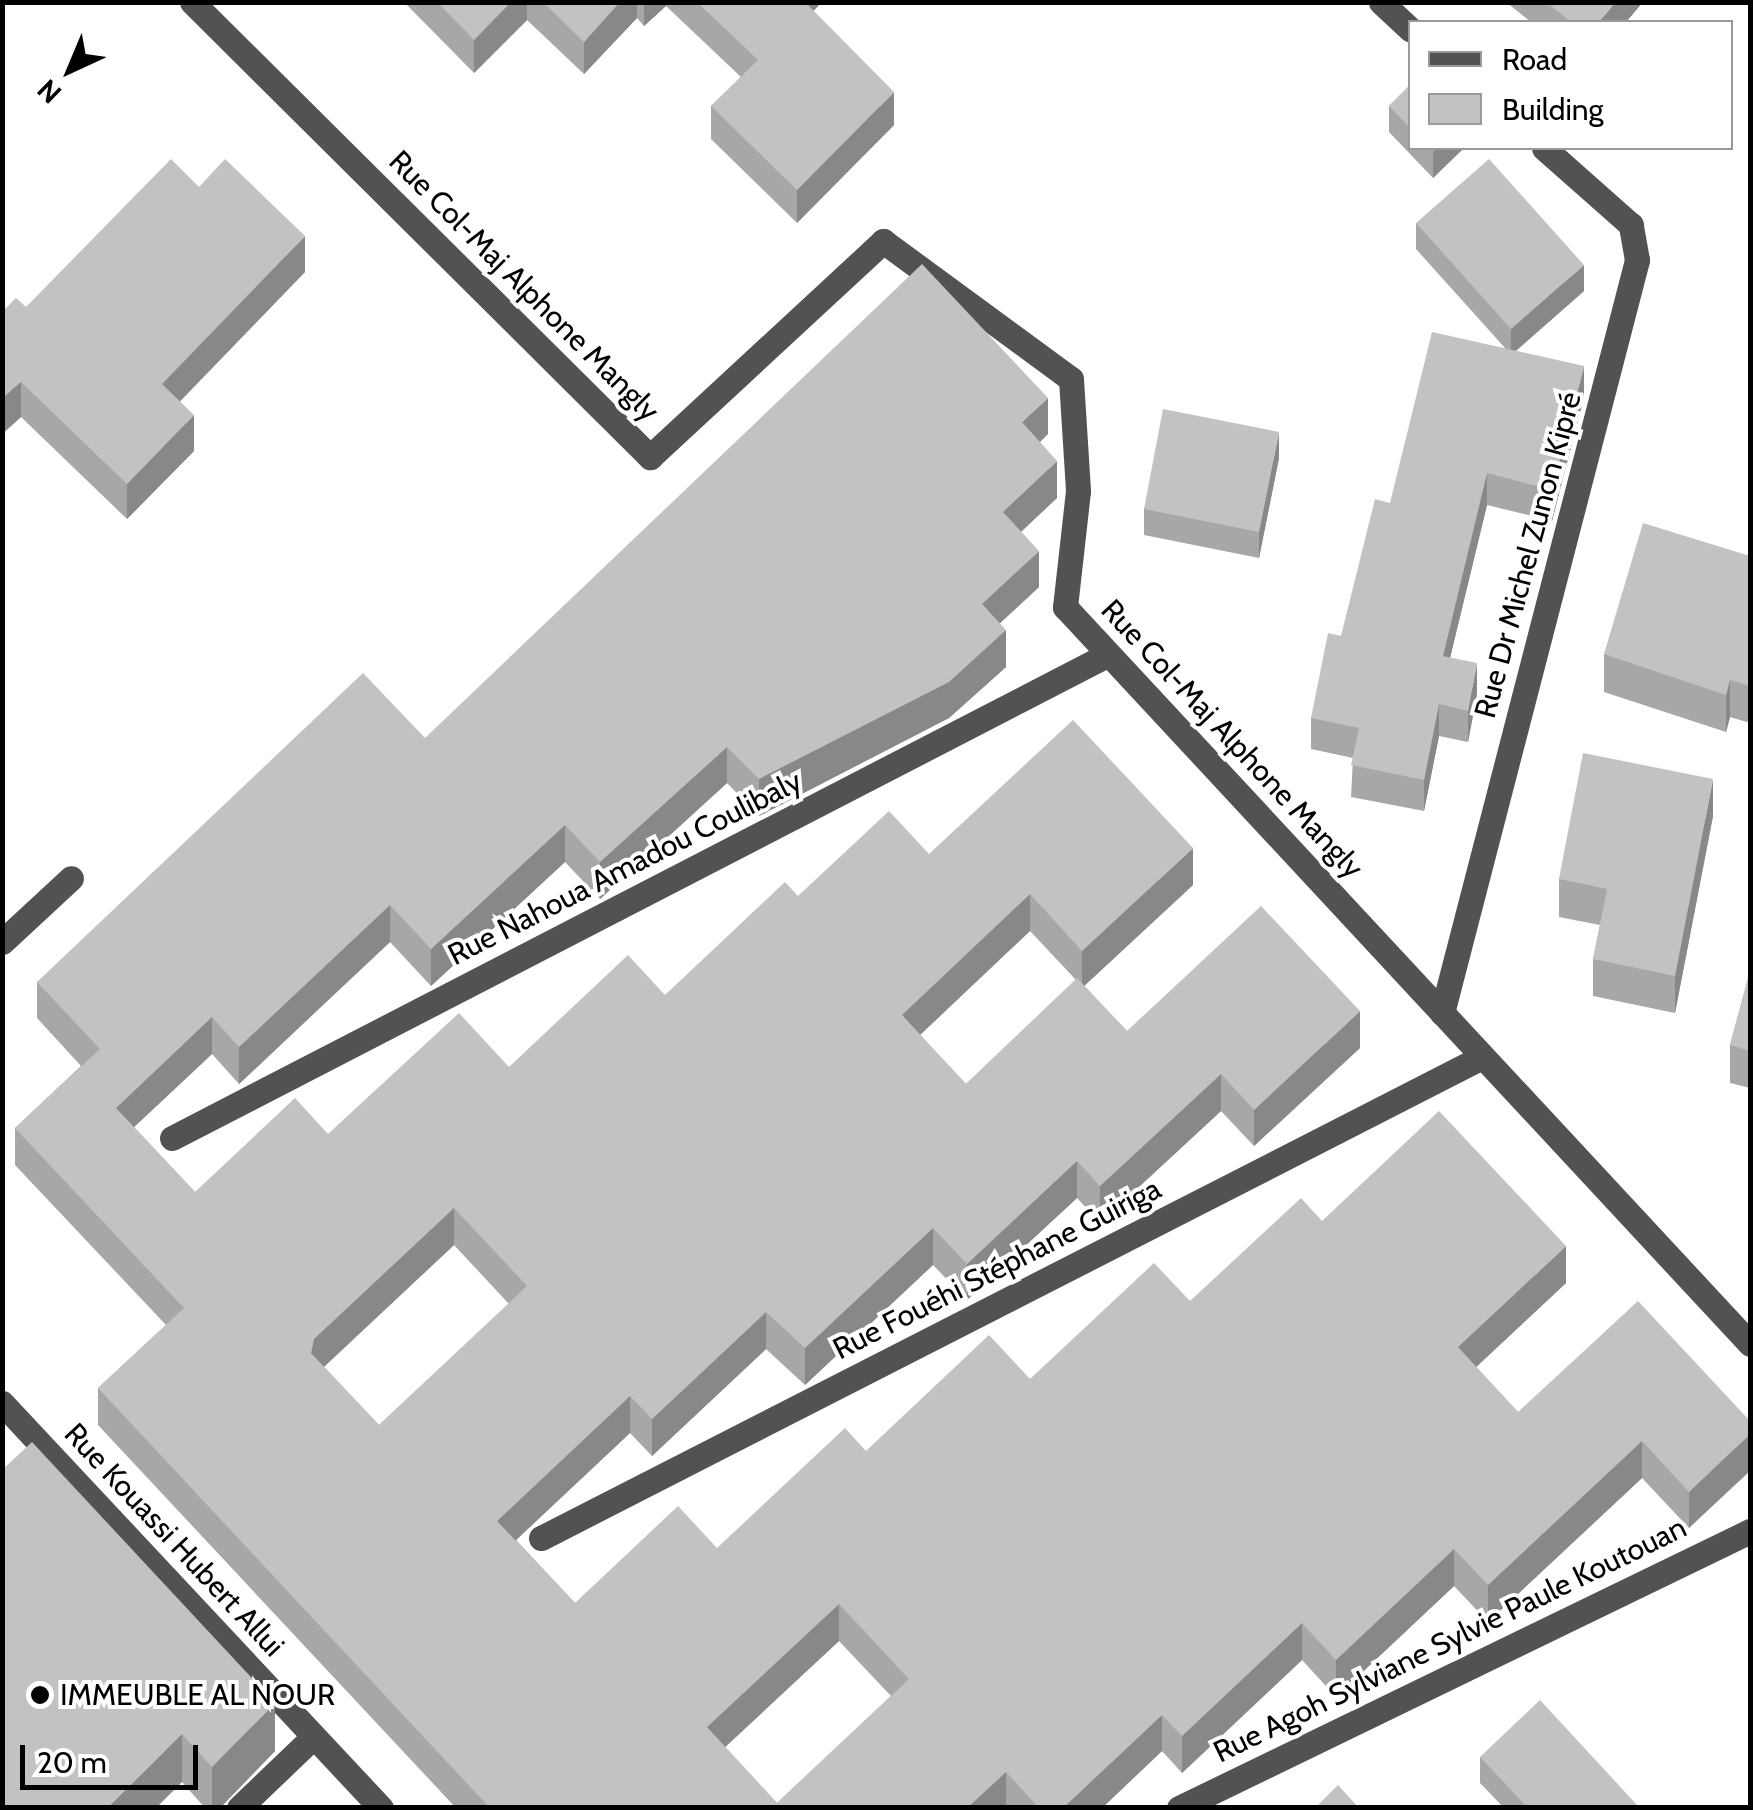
<!DOCTYPE html>
<meta charset="utf-8">
<style>
body{margin:0}
#map{position:relative;width:1753px;height:1810px;overflow:hidden;background:#fff;font-family:Cabin,sans-serif}
div>[style]{position:absolute}
[style*='--x']{left:calc(var(--x)*1px);top:calc(var(--y)*1px);width:calc(var(--w)*1px);rotate:calc(var(--a)*1deg)}
.minor>*{height:25px;margin:-12.5px;padding:0 12.5px;transform-origin:12.5px;border-radius:12.5px;background:#525252}
.wall>*{inset:0;background:#a7a7a7}
.shaded-wall>*{inset:0;background:#888}
.building>*{inset:0;background:#c2c2c2}
.dots>*{width:28px;height:28px;translate:-50% -50%;box-sizing:border-box;border:5px solid #fff;border-radius:50%}
span{translate:-50% -50%;white-space:nowrap;text-align:center;line-height:1.15;-webkit-text-stroke:8px #fff;paint-order:stroke}
.street-label{font-size:30px;color:#000}
.poi-label{font-size:30px;color:#000}
.left{translate:0 -50%;text-align:left}
.frame{position:absolute;inset:0;border:5px solid #000;pointer-events:none}
.legend{position:absolute;left:1408px;top:20px;width:325px;height:130px;box-sizing:border-box;background:#fff;border:2px solid #999;margin:0;padding:12px 18px;list-style:none;font-size:30px;color:#000}
.legend li{display:flex;align-items:center;gap:20px;height:50px}
.legend b{width:50px;border:2px solid #999}
.north{position:absolute;left:20px;top:20px;width:100px;height:100px;-webkit-text-stroke:8px #fff;paint-order:stroke;rotate:224deg;font-size:28px;font-weight:700;line-height:40px;text-align:center;color:#000}
.north::after{content:'';display:block;margin:auto;width:35px;height:45px;background:#000;clip-path:polygon(50% 0,100% 100%,50% 72%,0 100%)}
.scale{position:absolute;left:20px;top:1745px;width:178px;height:45px;box-sizing:border-box;border:5px solid #000;border-top:0;padding-left:12px;font-size:30px;line-height:35px;white-space:nowrap;color:#000;-webkit-text-stroke:8px #fff;paint-order:stroke}
</style>
<div id="map">
<div class="minor">
<div style="--x:192;--y:2;--w:646;--a:44.81"></div>
<div style="--x:650;--y:457;--w:318;--a:-42.8"></div>
<div style="--x:883;--y:241;--w:233;--a:36.3"></div>
<div style="--x:1071;--y:379;--w:112;--a:86.4"></div>
<div style="--x:1078;--y:491;--w:117;--a:96.4"></div>
<div style="--x:1065;--y:607;--w:1006;--a:47.09"></div>
<div style="--x:1381;--y:2;--w:40;--a:43"></div>
<div style="--x:2;--y:942;--w:94;--a:-42.8"></div>
<div style="--x:1442;--y:1013;--w:778;--a:-75.48"></div>
<div style="--x:1637;--y:260;--w:36;--a:-100"></div>
<div style="--x:1631;--y:225;--w:116;--a:-138.5"></div>
<div style="--x:172;--y:1138;--w:1052;--a:-27.32"></div>
<div style="--x:2;--y:1403;--w:555;--a:46.9"></div>
<div style="--x:541;--y:1538;--w:1057;--a:-27.07"></div>
<div style="--x:239;--y:1808;--w:103;--a:-43.8"></div>
<div style="--x:1179;--y:1808;--w:635;--a:-25.88"></div>
</div>
<div class="wall">
<div style="clip-path:polygon(404px 2px,822px 2px,813px 11px,894px 125px,797px 223px,711px 139px,711px 106px,741px 77px,666px 6px,644px 26px,637px 18px,584px 74px,527px 20px,474px 73px)"></div>
<div style="clip-path:polygon(1506px 2px,1643px 2px,1626px 22px,1531px 22px)"></div>
<div style="clip-path:polygon(1410px 85px,1410px 148px,1464px 148px,1433px 178px,1389px 132px,1389px 106px)"></div>
<div style="clip-path:polygon(199px 187px,305px 272px,180px 401px,194px 451px,127px 519px,21px 417px,2px 434px,26px 307px)"></div>
<div style="clip-path:polygon(1416px 223px,1584px 291px,1516px 351px,1584px 397px,1552px 521px,1487px 505px,1450px 658px,1477px 694px,1468px 742px,1439px 736px,1424px 811px,1351px 797px,1353px 758px,1311px 749px,1311px 718px,1390px 503px,1505px 348px,1416px 249px)"></div>
<div style="clip-path:polygon(evenodd,1048px 434px,1040px 442px,1057px 498px,1021px 531px,1039px 587px,1000px 623px,1006px 667px,949px 718px,759px 816px,727px 783px,600px 899px,565px 862px,431px 986px,390px 942px,239px 1084px,212px 1054px,134px 1127px,195px 1192px,328px 1134px,509px 1067px,665px 995px,798px 896px,929px 854px,1193px 885px,1084px 986px,1127px 1031px,1360px 1048px,1254px 1146px,1221px 1111px,1100px 1223px,1077px 1198px,967px 1300px,933px 1265px,805px 1385px,766px 1349px,652px 1456px,630px 1433px,516px 1540px,575px 1603px,717px 1548px,866px 1451px,1030px 1379px,1190px 1301px,1322px 1221px,1566px 1283px,1476px 1367px,1518px 1412px,1750px 1421px,1689px 1528px,1642px 1478px,1488px 1622px,1454px 1586px,1336px 1697px,1302px 1660px,1182px 1773px,1162px 1751px,1102px 1808px,456px 1808px,98px 1425px,98px 1388px,166px 1325px,15px 1165px,15px 1128px,81px 1066px,37px 1018px,37px 982px,425px 738px,1048px 434px,1030px 931px,1076px 980px,966px 1084px,920px 1035px,1030px 931px,1048px 434px,454px 1245px,509px 1304px,379px 1425px,324px 1367px,454px 1245px,1048px 434px,839px 1641px,891px 1696px,777px 1803px,725px 1747px,839px 1641px)"></div>
<div style="clip-path:polygon(1279px 458px,1259px 558px,1144px 535px,1144px 509px)"></div>
<div style="clip-path:polygon(1750px 556px,1750px 723px,1730px 717px,1726px 732px,1604px 692px,1604px 654px)"></div>
<div style="clip-path:polygon(1713px 816px,1675px 1013px,1593px 996px,1593px 959px,1600px 925px,1559px 917px,1559px 879px)"></div>
<div style="clip-path:polygon(1750px 971px,1750px 1088px,1730px 1083px,1730px 1045px)"></div>
<div style="clip-path:polygon(2px 1470px,275px 1751px,220px 1808px,205px 1808px,182px 1782px)"></div>
<div style="clip-path:polygon(1480px 1757px,1638px 1808px,1504px 1808px,1480px 1783px)"></div>
</div>
<div class="shaded-wall">
<div style="clip-path:polygon(511px 2px,527px 2px,527px 20px,474px 73px,474px 40px)"></div>
<div style="clip-path:polygon(620px 2px,637px 2px,637px 18px,584px 74px,584px 42px)"></div>
<div style="clip-path:polygon(644px 2px,666px 2px,666px 6px,644px 26px)"></div>
<div style="clip-path:polygon(797px 2px,822px 2px,797px 28px)"></div>
<div style="clip-path:polygon(1616px 2px,1643px 2px,1626px 22px,1599px 22px)"></div>
<div style="clip-path:polygon(894px 92px,894px 125px,797px 223px,797px 190px)"></div>
<div style="clip-path:polygon(1438px 148px,1464px 148px,1433px 178px,1433px 152px)"></div>
<div style="clip-path:polygon(305px 236px,305px 272px,162px 420px,162px 384px)"></div>
<div style="clip-path:polygon(1584px 265px,1584px 291px,1511px 355px,1511px 329px)"></div>
<div style="clip-path:polygon(1584px 366px,1584px 397px,1552px 521px,1552px 490px)"></div>
<div style="clip-path:polygon(21px 382px,21px 417px,2px 434px,2px 398px)"></div>
<div style="clip-path:polygon(1048px 398px,1048px 434px,1022px 459px,1022px 422px)"></div>
<div style="clip-path:polygon(194px 415px,194px 451px,127px 519px,127px 484px)"></div>
<div style="clip-path:polygon(1279px 432px,1279px 458px,1259px 558px,1259px 532px)"></div>
<div style="clip-path:polygon(1057px 461px,1057px 498px,1003px 549px,1003px 512px)"></div>
<div style="clip-path:polygon(1487px 473px,1487px 505px,1443px 687px,1443px 656px)"></div>
<div style="clip-path:polygon(1039px 551px,1039px 587px,982px 640px,982px 604px)"></div>
<div style="clip-path:polygon(1006px 630px,1006px 667px,949px 718px,759px 816px,759px 779px)"></div>
<div style="clip-path:polygon(1477px 663px,1477px 694px,1468px 742px,1468px 711px)"></div>
<div style="clip-path:polygon(1730px 680px,1730px 717px,1726px 732px,1726px 695px)"></div>
<div style="clip-path:polygon(1439px 704px,1439px 736px,1424px 811px,1424px 780px)"></div>
<div style="clip-path:polygon(727px 747px,727px 783px,600px 899px,600px 862px)"></div>
<div style="clip-path:polygon(1713px 779px,1713px 816px,1675px 1013px,1675px 976px)"></div>
<div style="clip-path:polygon(565px 825px,565px 862px,431px 986px,431px 949px)"></div>
<div style="clip-path:polygon(1193px 848px,1193px 885px,1082px 988px,1082px 951px)"></div>
<div style="clip-path:polygon(1030px 894px,1030px 931px,902px 1052px,902px 1015px)"></div>
<div style="clip-path:polygon(390px 905px,390px 942px,239px 1084px,239px 1047px)"></div>
<div style="clip-path:polygon(1360px 1011px,1360px 1048px,1254px 1146px,1254px 1110px)"></div>
<div style="clip-path:polygon(212px 1017px,212px 1054px,116px 1144px,116px 1108px)"></div>
<div style="clip-path:polygon(1221px 1074px,1221px 1111px,1100px 1223px,1100px 1186px)"></div>
<div style="clip-path:polygon(1077px 1161px,1077px 1198px,967px 1300px,967px 1264px)"></div>
<div style="clip-path:polygon(454px 1208px,454px 1245px,314px 1376px,311px 1353px,314px 1339px)"></div>
<div style="clip-path:polygon(933px 1228px,933px 1265px,805px 1385px,805px 1348px)"></div>
<div style="clip-path:polygon(1566px 1246px,1566px 1283px,1458px 1384px,1458px 1347px)"></div>
<div style="clip-path:polygon(766px 1312px,766px 1349px,652px 1456px,652px 1419px)"></div>
<div style="clip-path:polygon(630px 1396px,630px 1433px,497px 1558px,497px 1521px)"></div>
<div style="clip-path:polygon(1750px 1434px,1750px 1471px,1689px 1528px,1689px 1492px)"></div>
<div style="clip-path:polygon(1642px 1441px,1642px 1478px,1488px 1622px,1488px 1585px)"></div>
<div style="clip-path:polygon(1454px 1549px,1454px 1586px,1336px 1697px,1336px 1660px)"></div>
<div style="clip-path:polygon(839px 1604px,839px 1641px,707px 1764px,707px 1727px)"></div>
<div style="clip-path:polygon(1302px 1623px,1302px 1660px,1182px 1773px,1182px 1736px)"></div>
<div style="clip-path:polygon(275px 1703px,275px 1751px,220px 1808px,212px 1808px,212px 1767px)"></div>
<div style="clip-path:polygon(1162px 1715px,1162px 1751px,1102px 1808px,1063px 1808px)"></div>
<div style="clip-path:polygon(182px 1734px,182px 1782px,156px 1808px,107px 1808px)"></div>
<div style="clip-path:polygon(1006px 1772px,1006px 1808px,967px 1808px)"></div>
</div>
<div class="building">
<div style="clip-path:polygon(437px 2px,511px 2px,474px 40px)"></div>
<div style="clip-path:polygon(543px 2px,620px 2px,584px 42px)"></div>
<div style="clip-path:polygon(697px 2px,805px 2px,894px 92px,797px 190px,711px 106px,758px 60px)"></div>
<div style="clip-path:polygon(1546px 2px,1616px 2px,1599px 22px,1571px 22px)"></div>
<div style="clip-path:polygon(1410px 85px,1410px 128px,1389px 106px)"></div>
<div style="clip-path:polygon(171px 159px,199px 187px,225px 159px,305px 236px,162px 384px,194px 415px,127px 484px,21px 382px,2px 398px,2px 312px,16px 298px,26px 307px)"></div>
<div style="clip-path:polygon(1489px 159px,1584px 265px,1511px 329px,1416px 223px)"></div>
<div style="clip-path:polygon(evenodd,922px 264px,1048px 398px,1022px 422px,1057px 461px,1003px 512px,1039px 551px,982px 604px,1006px 630px,949px 682px,759px 779px,727px 747px,600px 862px,565px 825px,431px 949px,390px 905px,239px 1047px,212px 1017px,116px 1108px,195px 1192px,295px 1098px,328px 1134px,459px 1013px,509px 1067px,628px 955px,665px 995px,785px 882px,798px 896px,889px 811px,929px 854px,1073px 720px,1193px 848px,1082px 951px,1030px 894px,902px 1015px,966px 1084px,1077px 978px,1127px 1031px,1261px 906px,1360px 1011px,1254px 1110px,1221px 1074px,1100px 1186px,1077px 1161px,967px 1264px,933px 1228px,805px 1348px,766px 1312px,652px 1419px,630px 1396px,497px 1521px,575px 1603px,678px 1506px,717px 1548px,845px 1428px,866px 1451px,989px 1335px,1030px 1379px,1154px 1263px,1190px 1301px,1301px 1198px,1322px 1221px,1439px 1111px,1566px 1246px,1458px 1347px,1518px 1412px,1638px 1301px,1750px 1421px,1750px 1434px,1689px 1492px,1642px 1441px,1488px 1585px,1454px 1549px,1336px 1660px,1302px 1623px,1182px 1736px,1162px 1715px,1063px 1808px,1039px 1808px,1006px 1772px,967px 1808px,490px 1808px,98px 1388px,184px 1308px,15px 1128px,100px 1049px,37px 982px,363px 673px,425px 738px,922px 264px,454px 1208px,527px 1286px,379px 1425px,311px 1353px,314px 1339px,454px 1208px,922px 264px,839px 1604px,909px 1679px,777px 1803px,707px 1727px,839px 1604px)"></div>
<div style="clip-path:polygon(1432px 332px,1584px 366px,1552px 490px,1487px 473px,1443px 656px,1477px 663px,1468px 711px,1439px 704px,1424px 780px,1351px 765px,1359px 728px,1311px 718px,1328px 633px,1341px 636px,1375px 499px,1390px 503px)"></div>
<div style="clip-path:polygon(1163px 409px,1279px 432px,1259px 532px,1144px 509px)"></div>
<div style="clip-path:polygon(1643px 523px,1750px 556px,1750px 686px,1730px 680px,1726px 695px,1604px 654px)"></div>
<div style="clip-path:polygon(1583px 753px,1713px 779px,1675px 976px,1593px 959px,1607px 889px,1559px 879px)"></div>
<div style="clip-path:polygon(1750px 971px,1750px 1051px,1730px 1045px)"></div>
<div style="clip-path:polygon(32px 1442px,275px 1703px,212px 1767px,182px 1734px,107px 1808px,2px 1808px,2px 1470px)"></div>
<div style="clip-path:polygon(1540px 1700px,1638px 1806px,1636px 1808px,1528px 1808px,1480px 1757px)"></div>
<div style="clip-path:polygon(1338px 1785px,1359px 1808px,1315px 1808px)"></div>
</div>
<div class="dots">
<div style="left:40px;top:1695px;background:#000"></div>
</div>
<div class="street-label">
<span style="left:524px;top:286px;rotate:45deg">Rue Col-Maj Alphone Mangly</span>
<span style="left:1528px;top:555px;rotate:-75deg">Rue Dr Michel Zunon Kipré</span>
<span style="left:1232px;top:739px;rotate:47deg">Rue Col-Maj Alphone Mangly</span>
<span style="left:625px;top:868px;rotate:-27deg">Rue Nahoua Amadou Coulibaly</span>
<span style="left:997px;top:1269px;rotate:-27deg">Rue Fouéhi Stéphane Guiriga</span>
<span style="left:174px;top:1540px;rotate:47deg">Rue Kouassi Hubert Allui</span>
<span style="left:1450px;top:1640px;rotate:-26deg">Rue Agoh Sylviane Sylvie Paule Koutouan</span>
</div>
<div class="poi-label">
<span class="left" style="left:60px;top:1695px">IMMEUBLE AL NOUR</span>
</div>
<div class="frame"></div>
<ul class="legend">
<li><b style="height:12px;background:#525252"></b>Road</li>
<li><b style="height:28px;background:#c2c2c2"></b>Building</li>
</ul>
<div class="north">N</div>
<div class="scale">20 m</div>
</div>
